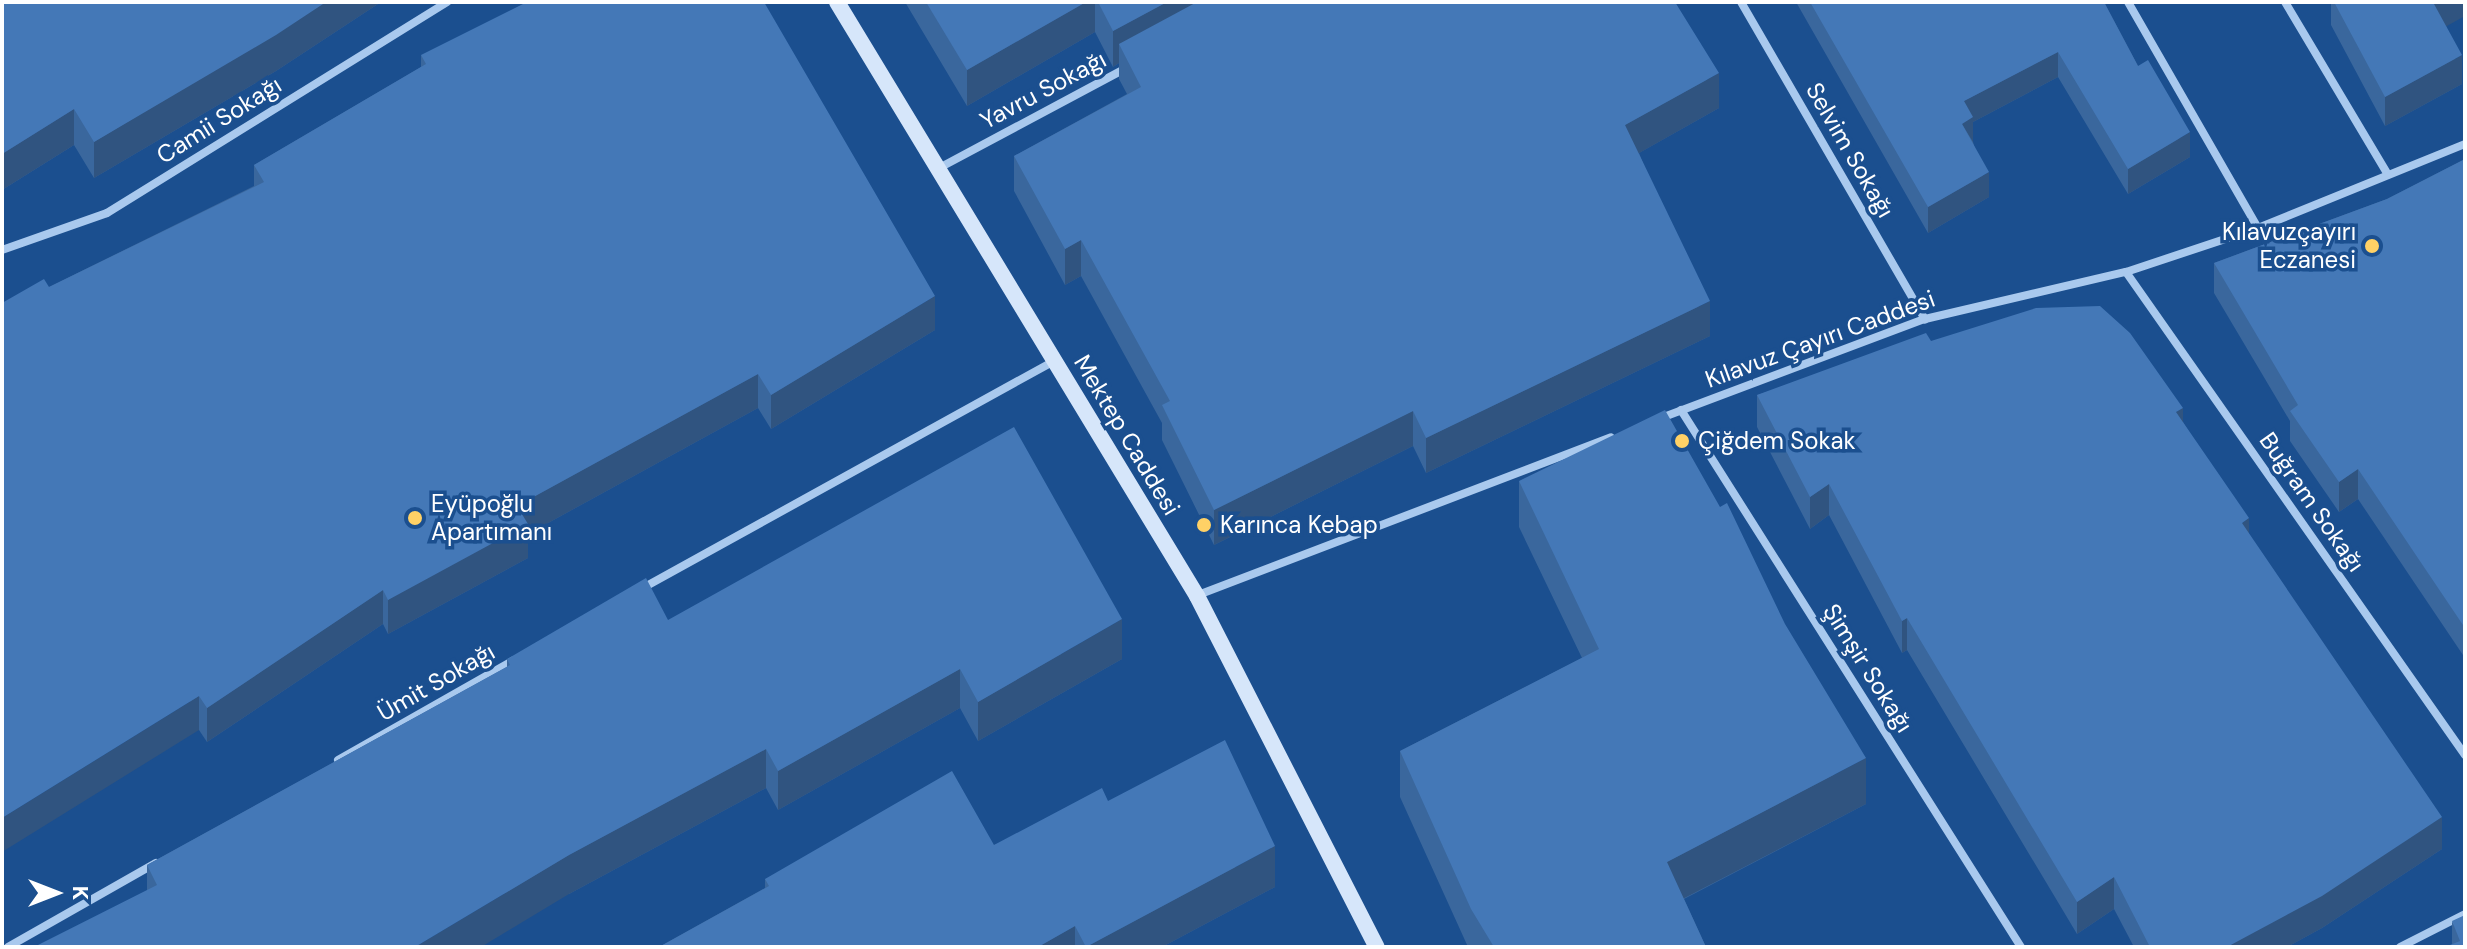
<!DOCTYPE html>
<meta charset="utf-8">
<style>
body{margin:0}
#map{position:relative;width:2467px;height:949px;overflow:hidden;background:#1b4f8f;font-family:"DM Sans",sans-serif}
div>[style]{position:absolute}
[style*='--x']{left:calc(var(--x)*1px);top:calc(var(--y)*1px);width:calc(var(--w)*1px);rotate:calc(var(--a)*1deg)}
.street>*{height:8px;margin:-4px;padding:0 4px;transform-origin:4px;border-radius:4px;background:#a9c9ee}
.secondary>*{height:16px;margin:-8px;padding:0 8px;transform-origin:8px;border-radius:8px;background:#d6e6fa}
.wall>*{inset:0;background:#3a679d}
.shaded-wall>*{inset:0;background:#305480}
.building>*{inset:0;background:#4478b7}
.dots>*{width:22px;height:22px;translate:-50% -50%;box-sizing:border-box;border:4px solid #1b4f8f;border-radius:50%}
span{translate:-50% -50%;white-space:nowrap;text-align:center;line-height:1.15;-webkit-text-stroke:7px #1b4f8f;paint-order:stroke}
.street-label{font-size:24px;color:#fff}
.poi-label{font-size:24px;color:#fff}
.right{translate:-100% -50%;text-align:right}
.left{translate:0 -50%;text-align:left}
.frame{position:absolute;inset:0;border:4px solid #fff;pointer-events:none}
.north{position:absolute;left:16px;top:853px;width:80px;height:80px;-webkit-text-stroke:6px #1b4f8f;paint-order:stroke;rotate:90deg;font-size:22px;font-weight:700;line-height:32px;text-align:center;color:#fff}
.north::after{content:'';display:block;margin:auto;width:28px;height:36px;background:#fff;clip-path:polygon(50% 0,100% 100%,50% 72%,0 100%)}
</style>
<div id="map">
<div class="street">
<div style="--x:1741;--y:2;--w:367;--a:59.9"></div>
<div style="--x:2128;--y:2;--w:261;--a:60.1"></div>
<div style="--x:2285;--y:2;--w:201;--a:59.2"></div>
<div style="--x:941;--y:167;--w:212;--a:-28.1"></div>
<div style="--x:2;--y:250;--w:111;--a:-19.4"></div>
<div style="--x:107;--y:213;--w:400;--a:-31.8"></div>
<div style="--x:2126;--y:272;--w:590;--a:54.94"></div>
<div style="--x:1681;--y:410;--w:636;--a:57.66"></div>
<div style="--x:1661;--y:418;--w:282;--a:-20.6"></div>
<div style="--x:1925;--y:319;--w:206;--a:-13.2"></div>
<div style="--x:2126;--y:272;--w:139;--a:-18.4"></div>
<div style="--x:2258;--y:228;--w:223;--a:-22.1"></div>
<div style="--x:641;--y:589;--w:472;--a:-28.9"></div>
<div style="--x:1198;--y:595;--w:442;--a:-20.9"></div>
<div style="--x:338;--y:760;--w:202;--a:-29.6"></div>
<div style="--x:8;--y:947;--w:170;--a:-29.6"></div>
<div style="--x:2400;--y:947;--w:73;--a:-26.9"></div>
</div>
<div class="secondary">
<div style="--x:837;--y:2;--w:695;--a:58.78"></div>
<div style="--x:1197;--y:596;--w:394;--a:62.9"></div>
</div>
<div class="wall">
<div style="clip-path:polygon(2px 2px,381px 2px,276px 71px,94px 178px,74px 145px,2px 190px)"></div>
<div style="clip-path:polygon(905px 2px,1675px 2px,1719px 108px,1639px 153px,1710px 336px,1426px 473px,1413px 446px,1214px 545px,1162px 440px,1162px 423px,1081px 276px,1065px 285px,1014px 191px,1014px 156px,1127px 94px,1119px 79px,1119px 63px,1113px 67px,1095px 32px,967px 106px)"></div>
<div style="clip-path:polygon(1796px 2px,2104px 2px,2138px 66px,2190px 157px,2128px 194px,2058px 77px,1973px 122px,1973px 142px,1989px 197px,1928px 233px)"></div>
<div style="clip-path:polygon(2331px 2px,2465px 2px,2446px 26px,2462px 84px,2385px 126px,2331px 25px)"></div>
<div style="clip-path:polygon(421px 55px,935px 330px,771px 429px,758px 408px,528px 534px,528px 558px,388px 634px,383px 624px,207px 742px,199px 730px,49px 287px,254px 186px,254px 165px,421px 67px)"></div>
<div style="clip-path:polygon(2465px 159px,2465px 658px,2358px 499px,2339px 512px,2290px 441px,2290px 421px,2214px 293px,2214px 263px,2387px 199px)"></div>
<div style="clip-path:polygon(1931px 341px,2183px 422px,2249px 534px,2442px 849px,2322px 928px,2287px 947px,2134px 947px,2114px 909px,2077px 934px,1907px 650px,1902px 653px,1829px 515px,1810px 529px,1757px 427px,1757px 395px)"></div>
<div style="clip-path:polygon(1519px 481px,1866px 804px,1684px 899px,1706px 947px,1468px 947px,1400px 797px,1400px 751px,1582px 658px,1519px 527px)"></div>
<div style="clip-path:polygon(668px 620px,1122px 659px,978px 741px,960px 708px,778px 810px,766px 788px,569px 894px,147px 891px,147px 865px,507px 667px,507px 659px)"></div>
<div style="clip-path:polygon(1108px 801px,1275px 887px,1162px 947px,659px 947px,765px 888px,765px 879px,994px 845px)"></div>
<div style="clip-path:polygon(2452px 921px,2465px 947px,2452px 944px)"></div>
</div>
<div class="shaded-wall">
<div style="clip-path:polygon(326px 2px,381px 2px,276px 71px,94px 178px,94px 142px)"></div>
<div style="clip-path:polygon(1086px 2px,1095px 2px,1095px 32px,967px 106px,967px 70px)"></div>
<div style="clip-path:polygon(1167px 2px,1233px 2px,1119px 44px,1119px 63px,1113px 67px,1113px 31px)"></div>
<div style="clip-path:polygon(2438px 2px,2465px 2px,2465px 16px,2434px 33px,2434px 4px)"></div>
<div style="clip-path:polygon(2058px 52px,2058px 77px,1973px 122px,1973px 142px,1962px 124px,1964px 101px)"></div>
<div style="clip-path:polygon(2462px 55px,2462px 84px,2385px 126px,2385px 97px)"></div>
<div style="clip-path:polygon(1719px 73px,1719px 108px,1625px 161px,1625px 125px)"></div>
<div style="clip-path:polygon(74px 109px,74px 145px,2px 190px,2px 154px)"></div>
<div style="clip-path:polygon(2190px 132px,2190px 157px,2128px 194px,2128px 169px)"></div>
<div style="clip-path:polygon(1989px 172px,1989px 197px,1928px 233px,1928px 207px)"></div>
<div style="clip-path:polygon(1081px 240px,1081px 276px,1065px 285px,1065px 249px)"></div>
<div style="clip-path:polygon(935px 296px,935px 330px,771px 429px,771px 395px)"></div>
<div style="clip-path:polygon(1710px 301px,1710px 336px,1426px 473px,1426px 438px)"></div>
<div style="clip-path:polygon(758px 374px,758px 408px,528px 534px,528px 558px,388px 634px,388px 600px,517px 506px)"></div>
<div style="clip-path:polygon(2183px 408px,2183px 440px,2176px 412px)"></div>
<div style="clip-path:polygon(1413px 411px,1413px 446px,1214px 545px,1214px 510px)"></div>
<div style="clip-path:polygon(2358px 469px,2358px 499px,2339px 512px,2339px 482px)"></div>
<div style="clip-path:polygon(1829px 484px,1829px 515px,1810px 529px,1810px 497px)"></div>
<div style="clip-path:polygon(2249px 518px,2249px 550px,2242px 523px)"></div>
<div style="clip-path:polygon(383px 590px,383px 624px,207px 742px,207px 708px)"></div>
<div style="clip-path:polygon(1907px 618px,1907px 650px,1902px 653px,1902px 621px)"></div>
<div style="clip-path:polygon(1122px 619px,1122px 659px,978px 741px,978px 702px)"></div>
<div style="clip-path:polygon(960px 669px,960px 708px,778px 810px,778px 771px)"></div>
<div style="clip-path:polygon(199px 696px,199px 730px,2px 852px,2px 818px)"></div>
<div style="clip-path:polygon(766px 749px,766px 788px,569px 894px,481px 947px,415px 947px,569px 855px)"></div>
<div style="clip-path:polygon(1866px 758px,1866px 804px,1667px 907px,1667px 862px)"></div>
<div style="clip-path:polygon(2442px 817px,2442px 849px,2322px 928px,2287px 947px,2227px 947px)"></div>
<div style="clip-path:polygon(1275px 846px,1275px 887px,1162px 947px,1086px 947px)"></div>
<div style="clip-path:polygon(2114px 877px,2114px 909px,2077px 934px,2077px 902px)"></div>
<div style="clip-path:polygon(1075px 926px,1075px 947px,1038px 947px)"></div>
</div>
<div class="building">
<div style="clip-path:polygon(2px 2px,326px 2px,276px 35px,94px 142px,74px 109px,2px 154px)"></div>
<div style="clip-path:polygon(527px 2px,764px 2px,935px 296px,771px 395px,758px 374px,517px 506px,528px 524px,388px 600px,383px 590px,207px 708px,199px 696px,2px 818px,2px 303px,44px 279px,49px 287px,264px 182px,254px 165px,426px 64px,421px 55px)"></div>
<div style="clip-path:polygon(926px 2px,1086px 2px,967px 70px)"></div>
<div style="clip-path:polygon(1098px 2px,1167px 2px,1113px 31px)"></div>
<div style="clip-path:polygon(1197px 2px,1675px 2px,1719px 73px,1625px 125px,1710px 301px,1426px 438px,1413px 411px,1214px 510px,1162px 405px,1170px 401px,1081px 240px,1065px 249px,1014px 156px,1141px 87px,1119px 44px)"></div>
<div style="clip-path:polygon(1810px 2px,2104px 2px,2138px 66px,2148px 60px,2190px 132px,2128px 169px,2058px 52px,1964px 101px,1973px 117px,1962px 124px,1989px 172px,1928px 207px)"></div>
<div style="clip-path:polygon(2334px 2px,2438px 2px,2434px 4px,2462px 55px,2385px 97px)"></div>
<div style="clip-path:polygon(2465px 159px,2465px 628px,2358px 469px,2339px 482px,2290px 411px,2298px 405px,2214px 263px,2387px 199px)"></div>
<div style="clip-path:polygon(2100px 306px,2130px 333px,2183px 408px,2176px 412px,2249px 518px,2242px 523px,2442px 817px,2322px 896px,2227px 947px,2150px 947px,2114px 877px,2077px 902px,1907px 618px,1902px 621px,1829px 484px,1810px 497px,1757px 395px,1926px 333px,1931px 341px,2036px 308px)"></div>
<div style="clip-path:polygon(1665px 410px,1720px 507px,1727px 503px,1785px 624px,1866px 758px,1667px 862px,1706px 947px,1494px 947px,1471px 909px,1400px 751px,1599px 649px,1519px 481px)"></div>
<div style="clip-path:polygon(1014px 427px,1122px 619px,978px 702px,960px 669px,778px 771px,766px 749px,569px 855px,415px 947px,34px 947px,157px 885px,147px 865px,510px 665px,507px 659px,646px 578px,668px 620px)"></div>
<div style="clip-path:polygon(1225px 740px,1275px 846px,1086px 947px,1075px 926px,1038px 947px,659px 947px,769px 886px,765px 879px,952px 771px,994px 845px,1102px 788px,1108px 801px)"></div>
<div style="clip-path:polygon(2465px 915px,2465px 947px,2445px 947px,2460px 941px,2452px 921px)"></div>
</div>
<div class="dots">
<div style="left:2372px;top:246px;background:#ffd166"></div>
<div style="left:1682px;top:441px;background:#ffd166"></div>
<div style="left:415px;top:518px;background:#ffd166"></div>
<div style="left:1204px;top:525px;background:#ffd166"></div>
</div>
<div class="street-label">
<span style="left:1043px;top:90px;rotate:-28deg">Yavru Sokağı</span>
<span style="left:219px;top:120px;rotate:-32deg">Camii Sokağı</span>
<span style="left:1850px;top:150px;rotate:60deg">Selvim Sokağı</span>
<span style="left:1820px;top:339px;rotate:-20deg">Kılavuz Çayırı Caddesi</span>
<span style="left:1127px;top:435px;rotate:59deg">Mektep Caddesi</span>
<span style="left:2312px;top:502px;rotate:55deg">Buğram Sokağı</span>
<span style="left:1868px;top:668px;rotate:58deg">Şimşir Sokağı</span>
<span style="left:436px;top:682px;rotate:-30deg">Ümit Sokağı</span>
</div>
<div class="poi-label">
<span class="right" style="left:2356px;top:246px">Kılavuzçayırı<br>Eczanesi</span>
<span class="left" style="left:1698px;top:441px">Çiğdem Sokak</span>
<span class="left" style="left:431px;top:518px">Eyüpoğlu<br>Apartımanı</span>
<span class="left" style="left:1220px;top:525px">Karınca Kebap</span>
</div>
<div class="frame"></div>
<div class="north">K</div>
</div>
